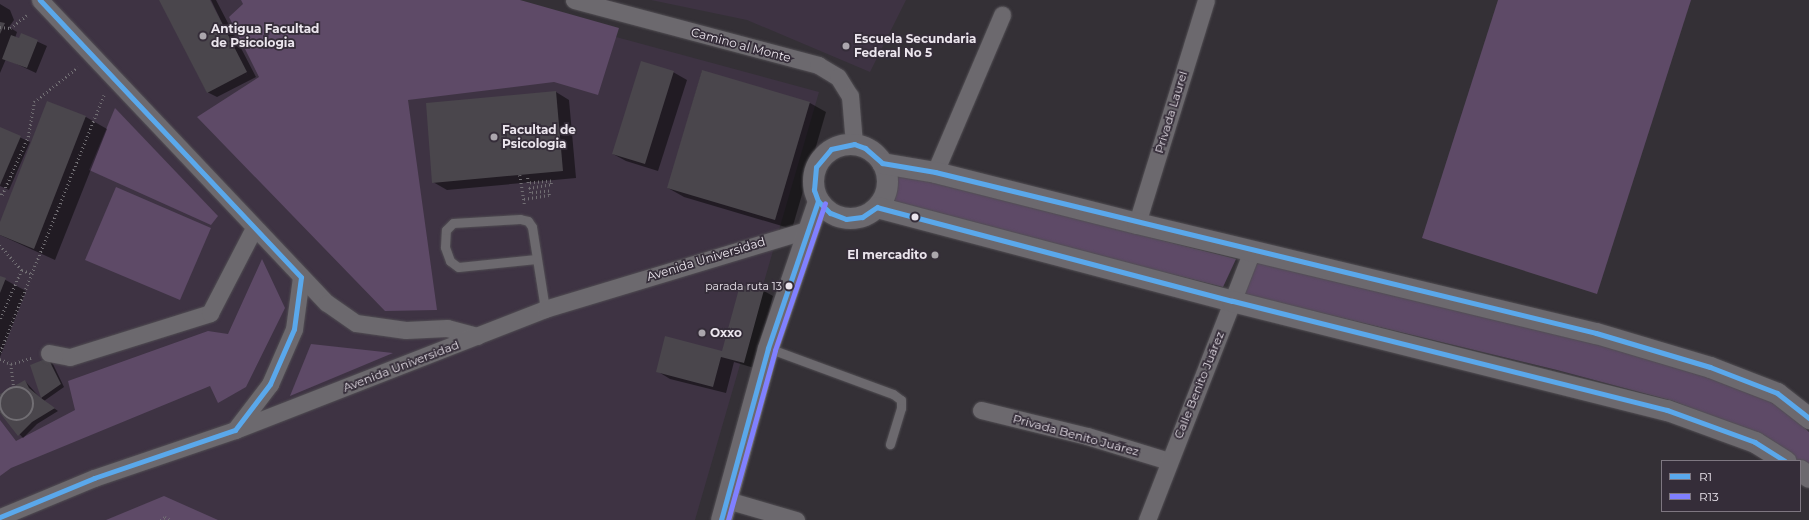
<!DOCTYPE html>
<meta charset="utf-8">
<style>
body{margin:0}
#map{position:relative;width:1809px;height:520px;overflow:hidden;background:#343036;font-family:Montserrat,sans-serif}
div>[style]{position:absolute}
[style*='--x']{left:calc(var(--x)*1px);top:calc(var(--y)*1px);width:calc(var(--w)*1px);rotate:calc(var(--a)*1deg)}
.built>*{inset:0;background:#3e3343}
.green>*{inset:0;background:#5e4a67}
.shadow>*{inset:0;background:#0007}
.building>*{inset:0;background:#4a464c}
.path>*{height:2.5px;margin-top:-1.25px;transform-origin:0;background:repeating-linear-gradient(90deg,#716e73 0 1px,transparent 0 4px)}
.path>.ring{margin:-1.25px;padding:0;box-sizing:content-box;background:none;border:2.5px solid #716e73;border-radius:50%}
.roads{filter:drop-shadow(0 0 1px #514e53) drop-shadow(0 0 1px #514e53)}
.service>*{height:9px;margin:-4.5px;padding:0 4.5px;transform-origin:4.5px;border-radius:4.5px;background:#6c696e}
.minor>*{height:17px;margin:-8.5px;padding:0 8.5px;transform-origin:8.5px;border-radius:8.5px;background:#6c696e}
.tertiary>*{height:21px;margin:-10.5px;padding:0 10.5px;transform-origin:10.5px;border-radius:10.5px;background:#6c696e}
.tertiary>.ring{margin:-10.5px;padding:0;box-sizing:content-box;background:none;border:21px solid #6c696e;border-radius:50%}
.bus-1>*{height:5px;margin:-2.5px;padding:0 2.5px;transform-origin:2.5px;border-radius:2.5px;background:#5aa8eb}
.bus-2>*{height:5px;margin:-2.5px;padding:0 2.5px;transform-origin:2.5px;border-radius:2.5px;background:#8080ff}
.dots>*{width:11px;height:11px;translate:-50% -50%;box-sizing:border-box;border:2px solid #352d39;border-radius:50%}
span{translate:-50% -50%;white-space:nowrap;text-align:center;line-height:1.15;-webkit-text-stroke:3.5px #352d39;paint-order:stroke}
.bus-label{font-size:11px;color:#ebe5ed}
.right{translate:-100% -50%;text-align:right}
.poi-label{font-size:12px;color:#ebe5ed;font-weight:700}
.left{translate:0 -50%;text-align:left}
.street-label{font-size:12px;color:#ebe5ed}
.legend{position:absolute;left:1661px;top:460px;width:140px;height:52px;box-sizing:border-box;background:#352d39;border:1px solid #7e7781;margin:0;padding:5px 7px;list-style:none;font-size:12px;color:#ebe5ed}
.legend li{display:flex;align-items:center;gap:8px;height:20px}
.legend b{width:20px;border:1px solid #7e7781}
</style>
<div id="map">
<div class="built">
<div style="clip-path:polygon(0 0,479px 0,819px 92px,695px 520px,0 520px)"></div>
<div style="clip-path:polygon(651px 0,906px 0,870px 72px,747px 20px)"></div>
</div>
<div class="green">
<div style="clip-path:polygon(241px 0,520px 0,619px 28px,598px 95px,554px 82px,408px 100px,437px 310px,385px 311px,197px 117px,259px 77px,229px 17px,243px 4px)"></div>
<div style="clip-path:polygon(1498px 0,1691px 0,1597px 294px,1422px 238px)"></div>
<div style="clip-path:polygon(115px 108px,218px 216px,211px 225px,89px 170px)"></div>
<div style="clip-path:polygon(899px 174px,1236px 259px,1223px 287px,891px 204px)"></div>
<div style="clip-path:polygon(116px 187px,211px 228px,180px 300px,85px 260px)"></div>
<div style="clip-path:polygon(262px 259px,285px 308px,246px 387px,218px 403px,210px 386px,11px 468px,0 476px,0 420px,16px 441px,75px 410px,68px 381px,208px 331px,228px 334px)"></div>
<div style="clip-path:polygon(1259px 259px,1681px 365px,1778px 403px,1809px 432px,1809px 471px,1765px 437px,1673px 401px,1557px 370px,1243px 294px)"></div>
<div style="clip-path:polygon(311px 344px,393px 353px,290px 396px)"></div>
<div style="clip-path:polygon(164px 496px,218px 520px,106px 520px)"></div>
</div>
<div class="shadow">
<div style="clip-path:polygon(160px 0,209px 0,248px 77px,211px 0,216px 0,256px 77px,217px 97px,207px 92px)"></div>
<div style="clip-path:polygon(0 4px,10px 10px,14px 20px,9px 27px,17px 32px,15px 38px,20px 40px,21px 34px,47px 46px,36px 73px,6px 59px,0 73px)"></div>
<div style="clip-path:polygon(702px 71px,810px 103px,826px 112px,792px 229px,684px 197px,668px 188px)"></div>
<div style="clip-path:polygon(673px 72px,687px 80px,658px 171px,626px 161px,613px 154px)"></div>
<div style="clip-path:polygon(556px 92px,569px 100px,576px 178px,447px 190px,433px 182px)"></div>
<div style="clip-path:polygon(48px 102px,86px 117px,107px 129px,55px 260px,0 235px,0 225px)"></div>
<div style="clip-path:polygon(0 128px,30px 142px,9px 190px,0 186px)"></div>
<div style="clip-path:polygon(0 277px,26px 291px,0 357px)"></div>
<div style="clip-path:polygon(741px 287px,764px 291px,773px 296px,754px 368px,734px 362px,726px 393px,670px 379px,657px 371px,723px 352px)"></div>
<div style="clip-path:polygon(47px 360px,52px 362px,64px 387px,44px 401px,58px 411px,37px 424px,23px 438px,0 413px,0 395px,25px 381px,42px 400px,31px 365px)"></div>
</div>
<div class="building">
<div style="clip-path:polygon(159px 0,210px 0,247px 72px,207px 93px)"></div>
<div style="clip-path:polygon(0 22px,5px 23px,0 34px)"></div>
<div style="clip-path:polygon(21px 33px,38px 40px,27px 68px,2px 59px,11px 35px,19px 38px)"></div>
<div style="clip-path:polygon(641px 61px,674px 71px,645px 164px,612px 154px)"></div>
<div style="clip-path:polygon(702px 70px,810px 102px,775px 220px,667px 188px)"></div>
<div style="clip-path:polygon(556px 91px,563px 171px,432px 183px,426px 103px)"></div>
<div style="clip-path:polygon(47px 101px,86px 116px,34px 249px,0 235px,0 222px)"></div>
<div style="clip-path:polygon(0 127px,21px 136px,0 185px)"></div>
<div style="clip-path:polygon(0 276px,6px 278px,0 293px)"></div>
<div style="clip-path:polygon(740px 285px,764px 290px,744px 363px,721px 357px,713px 387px,656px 372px,665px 336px,722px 351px)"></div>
<div style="clip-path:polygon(48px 358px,61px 384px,41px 398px,55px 408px,32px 422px,18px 436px,0 413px,0 394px,25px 380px,29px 388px,41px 398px,30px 365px)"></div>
</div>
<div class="path">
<div style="--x:0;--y:27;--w:10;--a:6"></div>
<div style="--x:10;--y:28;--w:21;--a:-37"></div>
<div style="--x:520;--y:175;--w:30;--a:81"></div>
<div style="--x:0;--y:194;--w:2;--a:27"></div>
<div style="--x:2;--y:195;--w:64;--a:-65.9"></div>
<div style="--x:28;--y:137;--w:36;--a:-80"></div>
<div style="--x:34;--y:102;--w:56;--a:-38.5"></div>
<div style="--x:524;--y:199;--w:25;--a:-9"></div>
<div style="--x:549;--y:195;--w:4;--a:-90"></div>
<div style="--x:549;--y:191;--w:19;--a:174"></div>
<div style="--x:530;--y:193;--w:5;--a:-101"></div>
<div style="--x:529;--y:188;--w:22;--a:-10"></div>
<div style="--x:551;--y:184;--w:3;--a:-90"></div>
<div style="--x:551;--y:181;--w:23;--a:175"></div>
<div style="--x:528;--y:183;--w:8;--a:-97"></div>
<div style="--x:0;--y:245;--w:33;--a:49"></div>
<div style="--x:22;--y:270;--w:55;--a:113.7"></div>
<div style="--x:22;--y:270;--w:12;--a:20"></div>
<div style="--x:0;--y:352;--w:277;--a:-68"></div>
<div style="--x:0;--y:359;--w:12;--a:24"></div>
<div style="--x:11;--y:364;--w:21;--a:-17"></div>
<div style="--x:11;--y:364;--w:23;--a:83"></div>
<div class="ring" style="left:0;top:387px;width:31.5px;height:31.5px"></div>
<div style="--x:160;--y:520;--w:6;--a:-31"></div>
<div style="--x:165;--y:517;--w:7;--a:27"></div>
</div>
<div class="roads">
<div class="service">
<div style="--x:536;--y:259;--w:78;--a:174.1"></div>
<div style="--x:458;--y:267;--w:10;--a:-143"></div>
<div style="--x:450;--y:261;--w:15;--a:-110"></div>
<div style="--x:445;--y:247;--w:17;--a:-87"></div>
<div style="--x:446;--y:230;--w:10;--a:-45"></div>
<div style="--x:453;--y:223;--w:67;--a:-3.4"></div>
<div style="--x:520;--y:219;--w:8;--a:14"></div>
<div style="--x:528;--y:221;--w:7;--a:56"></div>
<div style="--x:532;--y:227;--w:83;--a:81"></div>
<div style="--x:768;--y:348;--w:133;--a:20.2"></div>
<div style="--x:893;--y:394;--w:10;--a:37"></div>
<div style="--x:901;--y:400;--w:8;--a:90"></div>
<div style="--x:901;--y:408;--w:38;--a:107"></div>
</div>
<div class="minor">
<div style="--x:40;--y:0;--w:417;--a:46.6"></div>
<div style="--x:327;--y:303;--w:35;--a:35"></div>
<div style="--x:356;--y:323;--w:50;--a:8"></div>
<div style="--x:406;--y:330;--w:41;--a:-2.8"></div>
<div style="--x:447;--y:328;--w:31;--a:15"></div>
<div style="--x:574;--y:0;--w:253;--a:14.9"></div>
<div style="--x:818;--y:65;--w:23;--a:31"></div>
<div style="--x:838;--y:77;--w:22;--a:58"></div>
<div style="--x:850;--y:96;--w:48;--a:85.2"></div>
<div style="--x:935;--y:172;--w:171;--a:-66.9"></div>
<div style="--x:1137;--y:223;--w:233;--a:-72.8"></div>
<div style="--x:49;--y:353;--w:21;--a:11"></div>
<div style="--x:70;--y:357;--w:147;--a:-17.4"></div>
<div style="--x:210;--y:313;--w:96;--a:-62.6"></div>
<div style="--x:981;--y:410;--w:109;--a:13.8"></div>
<div style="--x:1087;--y:436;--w:86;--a:17"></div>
<div style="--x:235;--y:430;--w:58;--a:-52.7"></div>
<div style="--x:270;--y:384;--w:60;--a:-66.4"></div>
<div style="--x:294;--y:329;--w:52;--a:-82.3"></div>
<div style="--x:727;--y:500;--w:72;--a:16.2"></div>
<div style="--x:0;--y:517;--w:102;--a:-22.5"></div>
<div style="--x:94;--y:478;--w:149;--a:-18.8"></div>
<div style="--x:235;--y:430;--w:333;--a:-21.3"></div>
<div style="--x:545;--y:309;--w:273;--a:-16.8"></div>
<div style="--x:1147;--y:520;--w:289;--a:-68.7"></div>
</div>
<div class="tertiary">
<div class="ring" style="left:813px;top:144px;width:53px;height:53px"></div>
<div style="--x:882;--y:163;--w:54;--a:9.6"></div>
<div style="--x:935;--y:172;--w:208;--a:14.2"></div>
<div style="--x:1137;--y:223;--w:472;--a:13.5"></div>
<div style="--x:1596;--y:333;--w:119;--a:16.6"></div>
<div style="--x:1710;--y:367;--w:72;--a:21.2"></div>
<div style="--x:1777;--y:393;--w:41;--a:38"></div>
<div style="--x:877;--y:207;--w:367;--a:14.8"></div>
<div style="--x:1232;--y:301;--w:448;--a:14.1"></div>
<div style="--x:1667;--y:410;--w:94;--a:20"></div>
<div style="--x:1755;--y:442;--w:36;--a:32"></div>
<div style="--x:1800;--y:470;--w:11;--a:38"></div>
<div style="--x:721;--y:520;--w:178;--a:-74.7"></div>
<div style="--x:768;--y:348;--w:155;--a:-71.2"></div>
</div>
</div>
<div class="bus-1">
<div style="--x:1785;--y:461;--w:36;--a:-148"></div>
<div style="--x:1755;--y:442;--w:94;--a:-160"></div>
<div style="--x:1667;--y:410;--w:448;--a:-165.9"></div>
<div style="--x:1232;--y:301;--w:367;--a:-165.2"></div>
<div style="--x:877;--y:207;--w:18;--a:146"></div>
<div style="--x:862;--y:217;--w:16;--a:173"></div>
<div style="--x:846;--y:219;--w:17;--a:-159"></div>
<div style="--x:830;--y:213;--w:17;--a:-135"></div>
<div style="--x:818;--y:201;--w:12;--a:-110"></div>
<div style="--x:814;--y:190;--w:23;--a:-85"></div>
<div style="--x:816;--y:167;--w:23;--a:-50"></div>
<div style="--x:831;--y:149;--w:24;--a:-12"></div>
<div style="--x:854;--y:144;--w:12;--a:20"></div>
<div style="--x:865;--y:148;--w:23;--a:41"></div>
<div style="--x:882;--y:163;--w:54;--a:9.6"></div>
<div style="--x:935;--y:172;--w:680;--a:13.69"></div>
<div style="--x:1596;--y:333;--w:119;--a:16.6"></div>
<div style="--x:1710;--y:367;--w:72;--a:21.2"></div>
<div style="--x:1777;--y:393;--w:41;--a:38"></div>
<div style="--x:0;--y:517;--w:102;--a:-22.5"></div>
<div style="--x:94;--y:478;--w:149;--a:-18.8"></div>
<div style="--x:235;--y:430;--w:58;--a:-52.7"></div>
<div style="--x:270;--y:384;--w:60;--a:-66.4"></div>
<div style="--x:294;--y:329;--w:52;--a:-82.3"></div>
<div style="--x:301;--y:277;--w:381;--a:-133.3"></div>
<div style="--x:721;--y:520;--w:178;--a:-74.7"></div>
<div style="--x:768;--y:348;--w:155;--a:-71.2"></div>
</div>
<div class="bus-2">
<div style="--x:728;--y:520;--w:176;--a:-74.5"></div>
<div style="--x:775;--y:350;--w:155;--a:-71.2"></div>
</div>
<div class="dots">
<div style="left:203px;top:36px;background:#aba6ad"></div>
<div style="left:846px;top:46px;background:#aba6ad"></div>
<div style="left:494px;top:137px;background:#aba6ad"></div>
<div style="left:915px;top:217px;background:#ebe5ed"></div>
<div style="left:935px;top:255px;background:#aba6ad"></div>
<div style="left:789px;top:286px;background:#ebe5ed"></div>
<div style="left:702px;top:333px;background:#aba6ad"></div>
</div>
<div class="bus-label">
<span class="right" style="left:782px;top:286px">parada ruta 13</span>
</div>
<div class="poi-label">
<span class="left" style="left:211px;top:36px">Antigua Facultad<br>de Psicologia</span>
<span class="left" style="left:854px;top:46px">Escuela Secundaria<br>Federal No 5</span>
<span class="left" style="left:502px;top:137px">Facultad de<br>Psicologia</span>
<span class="right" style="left:927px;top:255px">El mercadito</span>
<span class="left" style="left:710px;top:333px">Oxxo</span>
</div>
<div class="street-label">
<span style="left:741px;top:45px;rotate:15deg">Camino al Monte</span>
<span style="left:1171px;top:112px;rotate:-73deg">Privada Laurel</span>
<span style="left:706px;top:259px;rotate:-17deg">Avenida Universidad</span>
<span style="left:401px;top:366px;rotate:-21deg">Avenida Universidad</span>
<span style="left:1199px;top:385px;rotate:-68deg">Calle Benito Juárez</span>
<span style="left:1076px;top:435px;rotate:15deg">Privada Benito Juárez</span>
</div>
<ul class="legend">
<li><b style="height:5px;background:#5aa8eb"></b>R1</li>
<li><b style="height:5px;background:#8080ff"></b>R13</li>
</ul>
</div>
